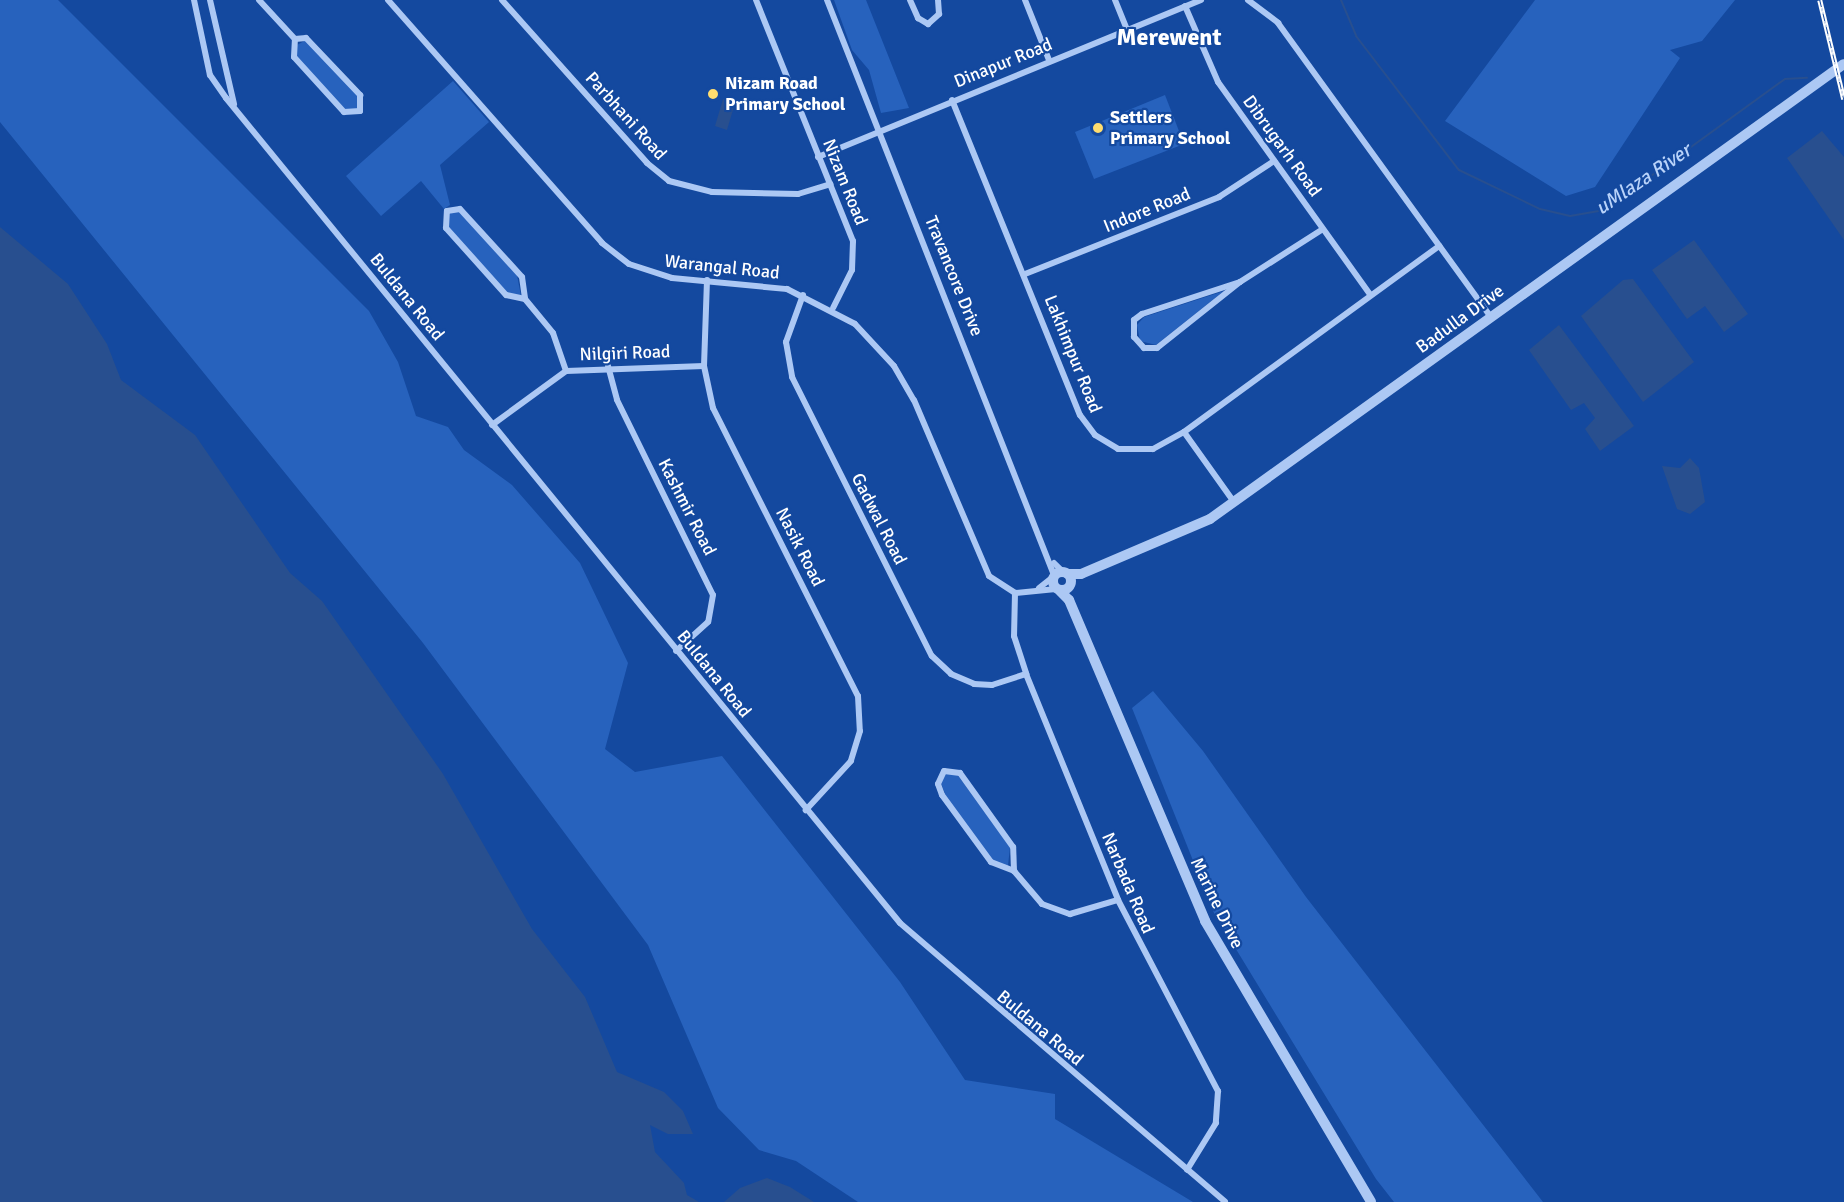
<!DOCTYPE html>
<style>
body{margin:0}
#map{position:relative;width:1844px;height:1202px;overflow:hidden;background:#14499f;font-family:Signika,sans-serif}
div>[style]{position:absolute}
[style*='--x']{left:calc(var(--x)*1px);top:calc(var(--y)*1px);width:calc(var(--w)*1px);rotate:calc(var(--a)*1deg)}
.green>*{inset:0;background:#2762bd}
.water>*{inset:0;background:#284f8f}
.stream>*{height:2px;margin:-1px;padding:0 1px;transform-origin:1px;border-radius:1px;background:#284f8f}
.minor>*{height:6px;margin:-3px;padding:0 3px;transform-origin:3px;border-radius:3px;background:#acc8f4}
.tertiary>*{height:10px;margin:-5px;padding:0 5px;transform-origin:5px;border-radius:5px;background:#acc8f4}
.tertiary>.ring{margin:-5px;padding:0;box-sizing:content-box;background:none;border:10px solid #acc8f4;border-radius:50%}
.rail>*{height:4.5px;margin-top:-2.25px;transform-origin:0;background:repeating-linear-gradient(90deg,#14499f 0 7px,#fff 0 14px);box-sizing:border-box;border-block:2px solid #fff}
.dots>*{width:16px;height:16px;translate:-50% -50%;box-sizing:border-box;border:3px solid #14499f;border-radius:50%}
span{translate:-50% -50%;white-space:nowrap;text-align:center;line-height:1.15;-webkit-text-stroke:4.5px #14499f;paint-order:stroke}
.street-label{font-size:18px;color:#fff}
.poi-label{font-size:18px;color:#fff;font-weight:700}
.left{translate:0 -50%;text-align:left}
.water-label{font-size:20px;color:#b9d3fa;font-style:italic}
.district-label{font-size:24px;color:#fff;font-weight:700}
</style>
<div id="map">
<div class="green">
<div style="clip-path:polygon(0 0,58px 0,369px 311px,398px 362px,416px 416px,448px 427px,464px 450px,512px 485px,580px 563px,628px 663px,605px 749px,635px 772px,722px 756px,900px 982px,965px 1080px,1055px 1094px,1055px 1119px,1193px 1202px,858px 1202px,796px 1161px,759px 1150px,718px 1108px,648px 945px,423px 643px,0 122px)"></div>
<div style="clip-path:polygon(834px 0,866px 0,909px 108px,881px 113px,869px 70px,852px 50px)"></div>
<div style="clip-path:polygon(1535px 0,1735px 0,1702px 41px,1670px 50px,1680px 58px,1595px 187px,1566px 196px,1445px 121px)"></div>
<div style="clip-path:polygon(306px 40px,358px 96px,358px 109px,344px 110px,296px 56px,297px 45px)"></div>
<div style="clip-path:polygon(453px 81px,489px 122px,440px 165px,450px 205px,444px 209px,421px 181px,381px 216px,346px 176px)"></div>
<div style="clip-path:polygon(1165px 95px,1184px 144px,1094px 179px,1075px 132px)"></div>
<div style="clip-path:polygon(448px 212px,460px 212px,517px 275px,521px 296px,510px 296px,448px 227px)"></div>
<div style="clip-path:polygon(1224px 291px,1156px 345px,1140px 341px,1137px 325px,1144px 317px)"></div>
<div style="clip-path:polygon(1153px 691px,1203px 751px,1306px 897px,1543px 1202px,1394px 1202px,1376px 1179px,1214px 913px,1132px 708px)"></div>
<div style="clip-path:polygon(946px 772px,957px 774px,1010px 847px,1008px 866px,995px 864px,946px 797px,940px 780px)"></div>
</div>
<div class="water">
<div style="clip-path:polygon(723px 99px,735px 103px,727px 130px,715px 126px)"></div>
<div style="clip-path:polygon(1822px 131px,1844px 157px,1844px 240px,1787px 158px)"></div>
<div style="clip-path:polygon(0 227px,68px 284px,107px 344px,121px 380px,195px 435px,290px 573px,322px 601px,443px 774px,532px 929px,585px 997px,617px 1072px,664px 1092px,683px 1111px,693px 1134px,668px 1134px,650px 1125px,655px 1152px,684px 1183px,687px 1195px,699px 1202px,0 1202px)"></div>
<div style="clip-path:polygon(1694px 240px,1748px 314px,1724px 332px,1705px 306px,1687px 319px,1652px 270px)"></div>
<div style="clip-path:polygon(1633px 279px,1694px 362px,1643px 402px,1581px 316px,1623px 280px)"></div>
<div style="clip-path:polygon(1559px 325px,1634px 426px,1600px 451px,1585px 429px,1595px 418px,1584px 403px,1571px 410px,1529px 350px)"></div>
<div style="clip-path:polygon(1690px 458px,1699px 468px,1705px 502px,1690px 514px,1677px 509px,1662px 466px,1680px 468px)"></div>
<div style="clip-path:polygon(767px 1178px,790px 1187px,814px 1202px,724px 1202px,740px 1188px)"></div>
</div>
<div class="stream">
<div style="--x:1341;--y:0;--w:39;--a:67"></div>
<div style="--x:1356;--y:36;--w:169;--a:52.5"></div>
<div style="--x:1459;--y:170;--w:90;--a:25.7"></div>
<div style="--x:1540;--y:209;--w:31;--a:13"></div>
<div style="--x:1570;--y:216;--w:35;--a:-10"></div>
<div style="--x:1604;--y:210;--w:223;--a:-35.9"></div>
<div style="--x:1785;--y:79;--w:22;--a:-3"></div>
</div>
<div class="minor">
<div style="--x:194;--y:0;--w:77;--a:78"></div>
<div style="--x:210;--y:75;--w:28;--a:55"></div>
<div style="--x:226;--y:98;--w:1065;--a:50.75"></div>
<div style="--x:900;--y:923;--w:428;--a:40.6"></div>
<div style="--x:210;--y:0;--w:107;--a:77"></div>
<div style="--x:259;--y:0;--w:53;--a:47.3"></div>
<div style="--x:388;--y:0;--w:324;--a:48.6"></div>
<div style="--x:602;--y:243;--w:34;--a:38"></div>
<div style="--x:629;--y:264;--w:45;--a:18"></div>
<div style="--x:672;--y:278;--w:116;--a:5.5"></div>
<div style="--x:787;--y:289;--w:76;--a:27.2"></div>
<div style="--x:855;--y:324;--w:57;--a:47.1"></div>
<div style="--x:894;--y:366;--w:39;--a:60"></div>
<div style="--x:914;--y:400;--w:191;--a:66.9"></div>
<div style="--x:989;--y:576;--w:31;--a:33"></div>
<div style="--x:1015;--y:593;--w:41;--a:-5.6"></div>
<div style="--x:502;--y:0;--w:218;--a:48.3"></div>
<div style="--x:647;--y:163;--w:28;--a:39"></div>
<div style="--x:669;--y:181;--w:44;--a:14.3"></div>
<div style="--x:712;--y:192;--w:86;--a:1.3"></div>
<div style="--x:798;--y:194;--w:34;--a:-17"></div>
<div style="--x:756;--y:0;--w:260;--a:68.1"></div>
<div style="--x:853;--y:241;--w:29;--a:92"></div>
<div style="--x:852;--y:270;--w:42;--a:116.6"></div>
<div style="--x:827;--y:0;--w:618;--a:68.46"></div>
<div style="--x:910;--y:0;--w:20;--a:66"></div>
<div style="--x:918;--y:18;--w:12;--a:31"></div>
<div style="--x:928;--y:24;--w:15;--a:-42"></div>
<div style="--x:939;--y:14;--w:14;--a:-94"></div>
<div style="--x:1025;--y:0;--w:65;--a:68.2"></div>
<div style="--x:1115;--y:0;--w:31;--a:68"></div>
<div style="--x:1248;--y:0;--w:38;--a:37"></div>
<div style="--x:1278;--y:23;--w:363;--a:54.1"></div>
<div style="--x:1185;--y:6;--w:83;--a:66.5"></div>
<div style="--x:1218;--y:82;--w:261;--a:54.4"></div>
<div style="--x:306;--y:38;--w:79;--a:46.5"></div>
<div style="--x:360;--y:95;--w:16;--a:90"></div>
<div style="--x:360;--y:111;--w:16;--a:176"></div>
<div style="--x:344;--y:112;--w:74;--a:-132.3"></div>
<div style="--x:294;--y:57;--w:18;--a:-87"></div>
<div style="--x:295;--y:39;--w:11;--a:-5"></div>
<div style="--x:952;--y:100;--w:340;--a:67.9"></div>
<div style="--x:1080;--y:415;--w:25;--a:53"></div>
<div style="--x:1095;--y:435;--w:27;--a:31"></div>
<div style="--x:1118;--y:449;--w:35;--a:0"></div>
<div style="--x:1153;--y:449;--w:35;--a:-29"></div>
<div style="--x:1184;--y:432;--w:316;--a:-36.1"></div>
<div style="--x:818;--y:157;--w:414;--a:-22.3"></div>
<div style="--x:1025;--y:274;--w:209;--a:-21.6"></div>
<div style="--x:1219;--y:197;--w:66;--a:-33.2"></div>
<div style="--x:707;--y:280;--w:86;--a:92"></div>
<div style="--x:704;--y:366;--w:43;--a:77.9"></div>
<div style="--x:713;--y:408;--w:322;--a:63.3"></div>
<div style="--x:858;--y:696;--w:35;--a:87"></div>
<div style="--x:860;--y:731;--w:31;--a:107"></div>
<div style="--x:851;--y:761;--w:67;--a:132.6"></div>
<div style="--x:1240;--y:282;--w:106;--a:141.5"></div>
<div style="--x:1157;--y:348;--w:13;--a:180"></div>
<div style="--x:1144;--y:348;--w:15;--a:-132"></div>
<div style="--x:1134;--y:337;--w:17;--a:-90"></div>
<div style="--x:1134;--y:320;--w:10;--a:-37"></div>
<div style="--x:1142;--y:314;--w:103;--a:-18.1"></div>
<div style="--x:1240;--y:282;--w:98;--a:-32.6"></div>
<div style="--x:803;--y:295;--w:50;--a:109.9"></div>
<div style="--x:786;--y:342;--w:36;--a:80"></div>
<div style="--x:792;--y:377;--w:312;--a:63.4"></div>
<div style="--x:932;--y:656;--w:26;--a:43"></div>
<div style="--x:951;--y:674;--w:25;--a:23"></div>
<div style="--x:974;--y:684;--w:18;--a:3"></div>
<div style="--x:992;--y:685;--w:36;--a:-18"></div>
<div style="--x:525;--y:299;--w:19;--a:-168"></div>
<div style="--x:506;--y:295;--w:90;--a:-131.8"></div>
<div style="--x:446;--y:228;--w:17;--a:-87"></div>
<div style="--x:447;--y:211;--w:13;--a:-9"></div>
<div style="--x:460;--y:209;--w:92;--a:47.6"></div>
<div style="--x:522;--y:277;--w:22;--a:82"></div>
<div style="--x:525;--y:299;--w:44;--a:50.5"></div>
<div style="--x:553;--y:333;--w:40;--a:71.1"></div>
<div style="--x:608;--y:366;--w:35;--a:75"></div>
<div style="--x:617;--y:400;--w:217;--a:63.8"></div>
<div style="--x:713;--y:595;--w:27;--a:100"></div>
<div style="--x:708;--y:622;--w:43;--a:137.8"></div>
<div style="--x:492;--y:425;--w:92;--a:-36.1"></div>
<div style="--x:566;--y:371;--w:138;--a:-2.1"></div>
<div style="--x:1184;--y:432;--w:86;--a:54.5"></div>
<div style="--x:1054;--y:563;--w:13;--a:45"></div>
<div style="--x:1039;--y:588;--w:18;--a:-38"></div>
<div style="--x:1015;--y:593;--w:43;--a:91.3"></div>
<div style="--x:1014;--y:636;--w:40;--a:72"></div>
<div style="--x:1026;--y:674;--w:244;--a:67.8"></div>
<div style="--x:1118;--y:900;--w:216;--a:62.4"></div>
<div style="--x:1218;--y:1091;--w:32;--a:94"></div>
<div style="--x:1216;--y:1123;--w:55;--a:121.7"></div>
<div style="--x:1014;--y:871;--w:24;--a:-92"></div>
<div style="--x:1013;--y:847;--w:91;--a:-125.6"></div>
<div style="--x:960;--y:773;--w:16;--a:-173"></div>
<div style="--x:944;--y:771;--w:14;--a:115"></div>
<div style="--x:938;--y:784;--w:12;--a:70"></div>
<div style="--x:942;--y:795;--w:83;--a:53.8"></div>
<div style="--x:991;--y:862;--w:25;--a:21"></div>
<div style="--x:1014;--y:871;--w:43;--a:49.7"></div>
<div style="--x:1042;--y:904;--w:30;--a:20"></div>
<div style="--x:1070;--y:914;--w:50;--a:-16.3"></div>
</div>
<div class="tertiary">
<div class="ring" style="left:1053px;top:572px;width:8px;height:8px"></div>
<div style="--x:1068;--y:574;--w:13;--a:0"></div>
<div style="--x:1081;--y:574;--w:140;--a:-23.1"></div>
<div style="--x:1210;--y:519;--w:780;--a:-35.67"></div>
<div style="--x:1060;--y:591;--w:13;--a:45"></div>
<div style="--x:1069;--y:600;--w:349;--a:67"></div>
<div style="--x:1205;--y:921;--w:326;--a:59.4"></div>
</div>
<div class="rail">
<div style="--x:1820;--y:0;--w:102;--a:76.4"></div>
</div>
<div class="dots">
<div style="left:713px;top:94px;background:#ffdd6f"></div>
<div style="left:1098px;top:128px;background:#ffdd6f"></div>
</div>
<div class="street-label">
<span style="left:1003px;top:63px;rotate:-22deg">Dinapur Road</span>
<span style="left:626px;top:116px;rotate:48deg">Parbhani Road</span>
<span style="left:1282px;top:146px;rotate:54deg">Dibrugarh Road</span>
<span style="left:845px;top:182px;rotate:68deg">Nizam Road</span>
<span style="left:1147px;top:210px;rotate:-22deg">Indore Road</span>
<span style="left:722px;top:267px;rotate:6deg">Warangal Road</span>
<span style="left:954px;top:276px;rotate:68deg">Travancore Drive</span>
<span style="left:407px;top:297px;rotate:51deg">Buldana Road</span>
<span style="left:1460px;top:319px;rotate:-36deg">Badulla Drive</span>
<span style="left:625px;top:353px;rotate:-2deg">Nilgiri Road</span>
<span style="left:1073px;top:354px;rotate:68deg">Lakhimpur Road</span>
<span style="left:687px;top:507px;rotate:63deg">Kashmir Road</span>
<span style="left:879px;top:519px;rotate:63deg">Gadwal Road</span>
<span style="left:800px;top:547px;rotate:63deg">Nasik Road</span>
<span style="left:714px;top:674px;rotate:51deg">Buldana Road</span>
<span style="left:1128px;top:883px;rotate:67deg">Narbada Road</span>
<span style="left:1217px;top:903px;rotate:64deg">Marine Drive</span>
<span style="left:1040px;top:1028px;rotate:40deg">Buldana Road</span>
</div>
<div class="poi-label">
<span class="left" style="left:725px;top:94px">Nizam Road<br>Primary School</span>
<span class="left" style="left:1110px;top:128px">Settlers<br>Primary School</span>
</div>
<div class="water-label">
<span style="left:1643px;top:179px;rotate:-34deg">uMlaza River</span>
</div>
<div class="district-label">
<span style="left:1169px;top:38px">Merewent</span>
</div>
</div>
